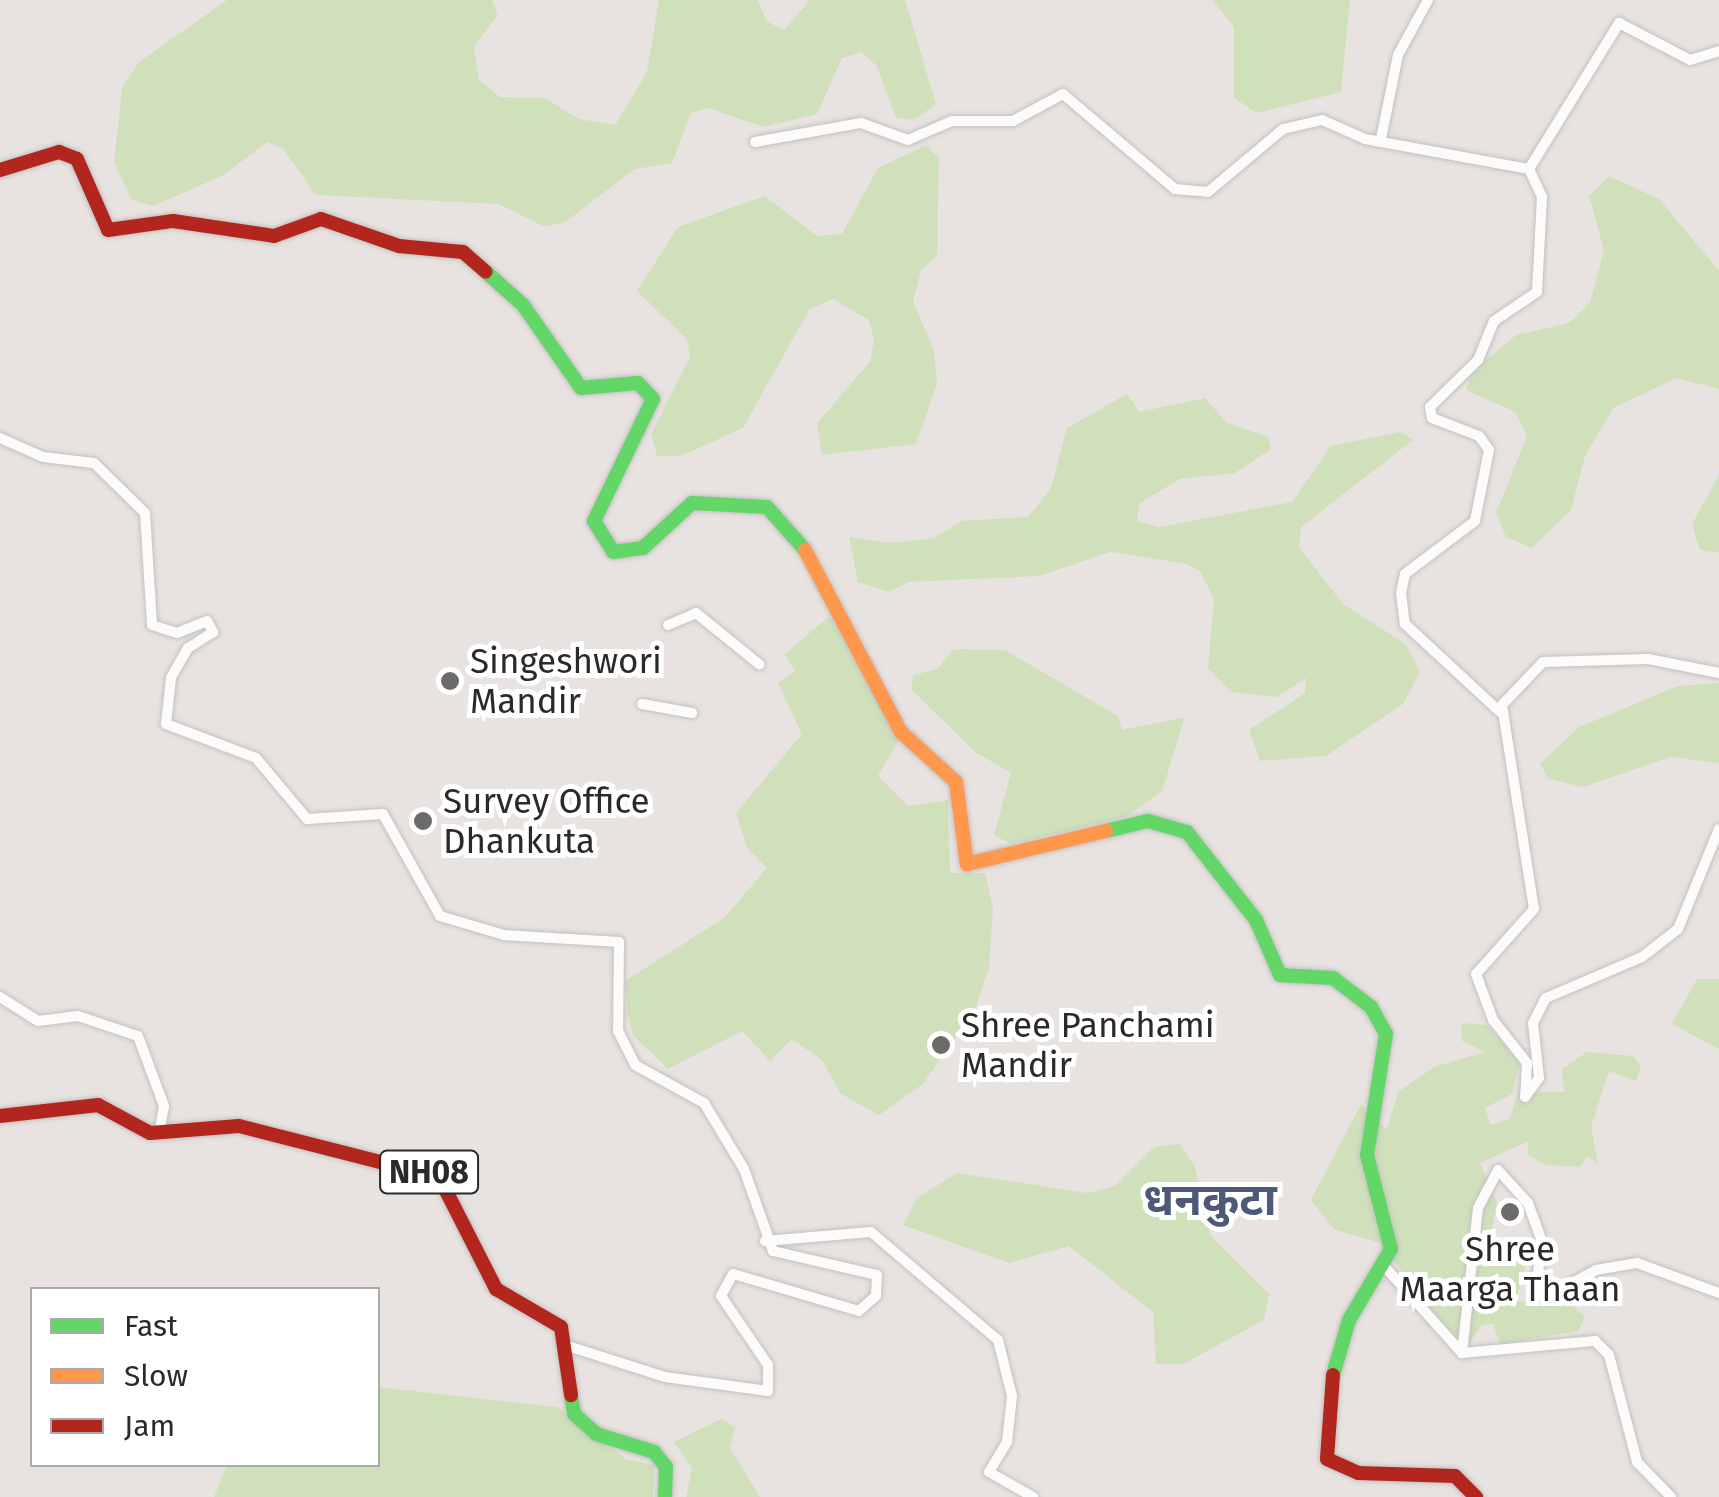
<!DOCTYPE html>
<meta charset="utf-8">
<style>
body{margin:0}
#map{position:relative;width:1719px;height:1497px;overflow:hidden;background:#e8e3e0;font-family:"Fira Sans","Noto Sans Devanagari",sans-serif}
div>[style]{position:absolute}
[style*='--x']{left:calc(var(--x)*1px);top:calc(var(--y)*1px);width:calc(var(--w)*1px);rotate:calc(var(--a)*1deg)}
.green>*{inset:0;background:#cfe0bb}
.roads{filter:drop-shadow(0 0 2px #c2c1c1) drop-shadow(0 0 2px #c2c1c1)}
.street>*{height:10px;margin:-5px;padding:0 5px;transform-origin:5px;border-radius:5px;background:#fcfbfa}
.fast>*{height:14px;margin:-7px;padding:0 7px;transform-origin:7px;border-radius:7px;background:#63d668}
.slow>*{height:14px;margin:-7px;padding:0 7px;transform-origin:7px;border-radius:7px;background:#ff974d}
.jam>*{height:14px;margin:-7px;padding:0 7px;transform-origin:7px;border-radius:7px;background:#b3261e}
.dots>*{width:28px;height:28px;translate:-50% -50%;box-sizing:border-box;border:5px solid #fff;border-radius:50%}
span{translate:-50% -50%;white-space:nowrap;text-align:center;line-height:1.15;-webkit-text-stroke:10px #fff;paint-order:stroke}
.shield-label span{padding:2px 8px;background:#fff;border:2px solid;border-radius:8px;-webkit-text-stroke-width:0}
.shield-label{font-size:32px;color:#2a2a2a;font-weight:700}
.poi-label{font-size:35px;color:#2a2a2a}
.left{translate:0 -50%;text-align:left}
.district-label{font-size:45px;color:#4d5a77;font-weight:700}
.legend{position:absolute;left:30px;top:1287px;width:350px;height:180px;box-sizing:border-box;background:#fff;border:2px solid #aaa;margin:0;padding:12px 18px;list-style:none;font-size:30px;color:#2a2a2a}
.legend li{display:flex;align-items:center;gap:20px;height:50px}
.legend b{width:50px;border:2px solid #aaa}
</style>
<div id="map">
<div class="green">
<div style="clip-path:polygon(227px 0,492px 0,498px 14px,474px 47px,479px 80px,500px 97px,545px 98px,579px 119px,615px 125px,647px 72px,659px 0,758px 0,766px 21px,784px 30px,810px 0,905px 0,936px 104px,914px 120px,896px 118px,877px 66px,861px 52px,842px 58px,817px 114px,764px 127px,708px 108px,691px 113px,672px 163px,635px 169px,564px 223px,543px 226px,499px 204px,316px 195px,282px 148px,267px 142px,222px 176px,153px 206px,132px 200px,114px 163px,122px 88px,139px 62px)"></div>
<div style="clip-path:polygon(1212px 0,1350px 0,1341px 92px,1257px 113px,1234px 98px,1234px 27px)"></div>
<div style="clip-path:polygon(926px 145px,939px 158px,937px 256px,921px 270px,913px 302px,934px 351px,937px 384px,916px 444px,822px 455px,817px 423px,870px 362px,874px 341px,869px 320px,833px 299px,809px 310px,743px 428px,681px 456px,657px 456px,651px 434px,690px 357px,687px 339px,637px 291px,678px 227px,765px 196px,817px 236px,842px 234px,878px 168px)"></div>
<div style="clip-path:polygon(1609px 176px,1659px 199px,1719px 271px,1719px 389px,1676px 378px,1613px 408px,1585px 456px,1571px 510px,1532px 548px,1506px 537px,1496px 513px,1527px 436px,1515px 412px,1466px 390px,1472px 372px,1516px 335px,1569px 323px,1590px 303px,1604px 250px,1589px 196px)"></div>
<div style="clip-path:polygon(1127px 394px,1139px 412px,1205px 398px,1227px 423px,1268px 437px,1271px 449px,1235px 473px,1180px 479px,1140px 503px,1137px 521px,1159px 527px,1292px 502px,1331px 446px,1401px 432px,1413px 440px,1301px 527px,1299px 547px,1343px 604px,1406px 644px,1420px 672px,1403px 704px,1326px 756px,1260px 761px,1249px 730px,1305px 693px,1306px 678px,1277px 697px,1231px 692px,1208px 668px,1214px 599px,1200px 571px,1183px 563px,1110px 552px,1039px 576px,909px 582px,889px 592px,858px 582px,849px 537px,892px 543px,934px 538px,962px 521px,1028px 517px,1051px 488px,1067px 428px)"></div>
<div style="clip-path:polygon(1719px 475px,1719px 552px,1700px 550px,1692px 524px)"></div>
<div style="clip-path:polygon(827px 618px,839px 621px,900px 738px,878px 776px,908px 806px,948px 800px,950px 873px,985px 873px,993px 908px,989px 968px,975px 1009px,923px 1084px,879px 1115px,841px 1094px,822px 1060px,792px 1039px,770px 1061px,742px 1031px,668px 1069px,633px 1035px,627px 1010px,625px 981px,724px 918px,767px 868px,747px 848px,736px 813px,802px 734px,778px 683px,795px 671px,785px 654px)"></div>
<div style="clip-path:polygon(954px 649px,1005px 650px,1118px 716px,1122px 730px,1185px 717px,1162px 791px,1126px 817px,1011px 844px,994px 835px,1011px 773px,975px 752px,911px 689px,913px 675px,937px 669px)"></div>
<div style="clip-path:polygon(1719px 683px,1719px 763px,1670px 757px,1583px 787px,1549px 779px,1540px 764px,1579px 727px,1678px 686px)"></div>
<div style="clip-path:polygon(1697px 979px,1719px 979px,1719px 1049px,1672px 1024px)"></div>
<div style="clip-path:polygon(1461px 1023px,1487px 1025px,1520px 1062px,1512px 1094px,1485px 1108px,1491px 1125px,1510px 1119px,1518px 1092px,1564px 1092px,1562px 1069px,1587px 1052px,1633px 1056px,1641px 1066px,1636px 1081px,1609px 1071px,1591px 1127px,1598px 1165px,1588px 1156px,1580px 1167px,1544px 1165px,1527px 1154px,1529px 1141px,1480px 1163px,1497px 1203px,1488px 1248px,1499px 1249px,1501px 1261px,1527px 1259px,1516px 1301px,1573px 1306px,1585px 1317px,1578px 1331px,1500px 1344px,1493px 1324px,1482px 1325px,1468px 1345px,1458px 1342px,1380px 1243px,1334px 1229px,1311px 1200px,1361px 1104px,1387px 1130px,1398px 1092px,1434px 1067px,1485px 1052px,1462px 1041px)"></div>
<div style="clip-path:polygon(1180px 1144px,1195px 1167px,1210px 1235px,1269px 1294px,1264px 1320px,1183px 1364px,1156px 1364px,1153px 1312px,1069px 1246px,1009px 1263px,903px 1225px,917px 1198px,957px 1173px,1087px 1193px,1115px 1186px,1154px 1147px)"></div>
<div style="clip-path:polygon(378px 1387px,558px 1407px,626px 1459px,654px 1465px,653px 1497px,214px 1497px,227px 1465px,378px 1464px)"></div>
<div style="clip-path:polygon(721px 1419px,735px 1427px,730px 1448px,760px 1497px,686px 1497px,692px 1468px,674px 1442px)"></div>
</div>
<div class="roads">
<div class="street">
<div style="--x:1381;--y:139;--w:86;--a:-78.6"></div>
<div style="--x:1398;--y:55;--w:63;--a:-61.4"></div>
<div style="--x:755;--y:142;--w:108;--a:-10.2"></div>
<div style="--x:861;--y:123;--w:50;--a:19.9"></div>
<div style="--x:908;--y:140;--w:48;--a:-23.4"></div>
<div style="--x:952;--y:121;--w:61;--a:0"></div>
<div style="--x:1013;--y:121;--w:57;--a:-28.4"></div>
<div style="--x:1063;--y:94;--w:147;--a:40.3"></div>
<div style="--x:1175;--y:189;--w:33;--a:5"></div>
<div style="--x:1208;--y:192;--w:98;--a:-40"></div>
<div style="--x:1283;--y:129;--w:40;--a:-13"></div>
<div style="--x:1322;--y:120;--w:47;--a:23.8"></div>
<div style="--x:1365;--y:139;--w:167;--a:10.4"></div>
<div style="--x:1529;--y:169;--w:31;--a:65"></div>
<div style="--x:1542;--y:197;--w:95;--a:93"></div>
<div style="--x:1537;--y:292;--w:52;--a:146"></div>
<div style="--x:1494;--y:321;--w:42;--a:112.3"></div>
<div style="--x:1478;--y:360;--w:67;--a:135.6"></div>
<div style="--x:1430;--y:407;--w:11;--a:80"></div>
<div style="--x:1432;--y:418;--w:50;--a:21"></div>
<div style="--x:1479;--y:436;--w:17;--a:54"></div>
<div style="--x:1489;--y:450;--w:72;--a:101.2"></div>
<div style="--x:1475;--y:521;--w:88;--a:142.9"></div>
<div style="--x:1405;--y:574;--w:19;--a:102"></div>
<div style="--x:1401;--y:593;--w:31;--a:83"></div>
<div style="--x:1405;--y:624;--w:129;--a:42.8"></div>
<div style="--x:1529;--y:169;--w:172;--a:-58.3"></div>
<div style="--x:1619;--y:23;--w:80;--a:27.5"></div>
<div style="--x:1690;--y:60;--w:30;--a:-17"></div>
<div style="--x:0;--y:438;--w:47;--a:23.8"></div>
<div style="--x:43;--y:457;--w:51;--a:6.7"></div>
<div style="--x:94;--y:463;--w:71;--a:44.4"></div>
<div style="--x:145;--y:513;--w:112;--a:86.4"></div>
<div style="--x:152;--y:625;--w:26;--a:18"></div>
<div style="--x:177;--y:633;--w:32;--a:-22"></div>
<div style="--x:207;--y:621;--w:13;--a:61"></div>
<div style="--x:213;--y:632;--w:30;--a:147"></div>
<div style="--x:188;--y:648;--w:34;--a:120"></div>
<div style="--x:171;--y:678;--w:46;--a:96.2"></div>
<div style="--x:166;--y:724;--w:96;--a:20.7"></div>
<div style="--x:256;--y:758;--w:80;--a:50.1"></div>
<div style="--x:307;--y:819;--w:76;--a:-3.8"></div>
<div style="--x:383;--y:814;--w:117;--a:60.8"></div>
<div style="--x:440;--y:916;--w:67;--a:16.5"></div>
<div style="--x:504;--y:935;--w:115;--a:3.5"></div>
<div style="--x:619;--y:942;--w:89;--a:90.6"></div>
<div style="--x:618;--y:1031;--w:38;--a:63"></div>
<div style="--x:635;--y:1065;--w:79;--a:28.8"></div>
<div style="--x:704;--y:1103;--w:77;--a:58.8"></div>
<div style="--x:744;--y:1169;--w:87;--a:70.5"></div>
<div style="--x:773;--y:1251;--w:107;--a:13"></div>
<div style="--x:877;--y:1275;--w:21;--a:93"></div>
<div style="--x:876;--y:1296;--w:23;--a:139"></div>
<div style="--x:859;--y:1311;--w:131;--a:-163.6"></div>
<div style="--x:733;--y:1274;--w:25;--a:119"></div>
<div style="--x:721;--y:1296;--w:83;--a:55.7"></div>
<div style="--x:768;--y:1365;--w:26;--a:90"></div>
<div style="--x:768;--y:1391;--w:104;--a:-172.3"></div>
<div style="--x:665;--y:1377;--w:102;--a:-162.3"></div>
<div style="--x:668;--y:625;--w:30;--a:-23"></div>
<div style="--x:696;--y:613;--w:82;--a:39.1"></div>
<div style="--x:1719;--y:673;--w:72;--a:-168.8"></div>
<div style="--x:1648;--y:659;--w:105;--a:178.4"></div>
<div style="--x:1543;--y:662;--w:59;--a:133.6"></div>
<div style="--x:1502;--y:705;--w:206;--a:81.1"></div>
<div style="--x:1534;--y:909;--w:87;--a:131.7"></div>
<div style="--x:1476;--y:974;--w:49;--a:69.7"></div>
<div style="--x:1493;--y:1020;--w:55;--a:51.7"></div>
<div style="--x:1527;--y:1063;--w:34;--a:93"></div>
<div style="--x:1525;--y:1097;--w:24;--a:-54"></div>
<div style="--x:1539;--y:1078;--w:55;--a:-96.2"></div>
<div style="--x:1533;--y:1023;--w:28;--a:-63"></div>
<div style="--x:1546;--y:998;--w:104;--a:-23.1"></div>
<div style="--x:1642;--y:957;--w:46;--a:-37.9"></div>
<div style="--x:1678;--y:929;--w:108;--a:-67.7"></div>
<div style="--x:642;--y:704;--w:51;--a:10.2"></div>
<div style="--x:0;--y:997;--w:45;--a:32.3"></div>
<div style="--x:38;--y:1021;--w:40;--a:-7.1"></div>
<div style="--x:78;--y:1016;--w:63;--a:18.4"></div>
<div style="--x:138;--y:1036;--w:75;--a:69.6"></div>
<div style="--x:164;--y:1106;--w:28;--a:100"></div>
<div style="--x:765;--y:1241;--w:106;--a:-4.9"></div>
<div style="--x:871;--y:1232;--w:167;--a:40.4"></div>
<div style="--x:998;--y:1340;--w:58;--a:76"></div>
<div style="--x:1012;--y:1396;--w:46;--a:96.2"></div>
<div style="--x:1007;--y:1442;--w:35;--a:121"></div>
<div style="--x:989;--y:1472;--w:51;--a:29.6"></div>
<div style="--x:1384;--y:1266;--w:117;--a:48.1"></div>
<div style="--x:1462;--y:1353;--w:134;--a:-5.2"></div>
<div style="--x:1595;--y:1341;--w:20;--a:45"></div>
<div style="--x:1609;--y:1355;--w:111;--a:75.3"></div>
<div style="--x:1637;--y:1462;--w:49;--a:45.8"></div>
<div style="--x:1462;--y:1353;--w:146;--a:-83.7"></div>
<div style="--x:1478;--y:1208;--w:43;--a:-62.2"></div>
<div style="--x:1498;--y:1170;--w:45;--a:47.7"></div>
<div style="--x:1528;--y:1203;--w:38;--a:70"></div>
<div style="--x:1541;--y:1239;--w:50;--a:94.6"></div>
<div style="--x:1537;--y:1289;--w:12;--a:48"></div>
<div style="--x:1545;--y:1298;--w:58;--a:-28.8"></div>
<div style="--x:1596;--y:1270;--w:42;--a:-9.7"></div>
<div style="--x:1637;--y:1263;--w:87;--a:20.1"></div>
</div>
<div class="fast">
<div style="--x:486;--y:272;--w:50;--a:41.7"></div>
<div style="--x:523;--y:305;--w:101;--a:55.1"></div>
<div style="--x:581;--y:388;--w:57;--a:-5"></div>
<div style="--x:638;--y:383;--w:22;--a:47"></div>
<div style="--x:653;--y:399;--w:136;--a:115.8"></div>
<div style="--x:594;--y:521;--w:36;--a:58"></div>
<div style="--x:613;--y:552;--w:30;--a:-8"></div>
<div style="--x:643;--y:548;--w:67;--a:-42.6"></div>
<div style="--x:692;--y:503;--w:75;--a:3.1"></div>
<div style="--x:767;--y:507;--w:57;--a:48.5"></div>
<div style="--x:1106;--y:831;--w:43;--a:-13.4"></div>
<div style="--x:1148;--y:821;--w:41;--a:15.8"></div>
<div style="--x:1187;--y:832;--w:112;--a:51.9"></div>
<div style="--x:1256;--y:920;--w:60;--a:66.4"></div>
<div style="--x:1280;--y:975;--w:53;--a:3.2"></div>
<div style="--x:1333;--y:978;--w:48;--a:37.3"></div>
<div style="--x:1371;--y:1007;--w:31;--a:61"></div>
<div style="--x:1386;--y:1034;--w:122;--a:98.9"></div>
<div style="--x:1367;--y:1155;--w:97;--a:75.7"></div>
<div style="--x:1391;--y:1249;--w:82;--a:120.6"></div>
<div style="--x:1349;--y:1320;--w:57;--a:106.2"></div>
<div style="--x:571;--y:1395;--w:19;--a:81"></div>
<div style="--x:574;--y:1414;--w:30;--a:42"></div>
<div style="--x:596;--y:1434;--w:61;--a:17.2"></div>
<div style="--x:654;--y:1452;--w:19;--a:51"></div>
<div style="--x:666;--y:1467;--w:30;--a:92"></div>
</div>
<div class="slow">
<div style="--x:805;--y:550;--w:206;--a:62.2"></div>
<div style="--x:901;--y:732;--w:74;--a:42.3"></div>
<div style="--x:956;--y:782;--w:83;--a:82.4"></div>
<div style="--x:967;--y:864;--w:143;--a:-13.4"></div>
</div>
<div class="jam">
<div style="--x:0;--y:170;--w:62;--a:-17"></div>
<div style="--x:59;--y:152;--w:19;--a:21"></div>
<div style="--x:77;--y:159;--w:77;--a:66.4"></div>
<div style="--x:108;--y:230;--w:66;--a:-7.9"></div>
<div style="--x:173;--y:221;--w:102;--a:8.4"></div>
<div style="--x:274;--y:236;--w:50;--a:-19.9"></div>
<div style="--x:321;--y:219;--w:83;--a:19.1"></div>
<div style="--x:399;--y:246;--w:64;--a:5.4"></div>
<div style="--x:463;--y:252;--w:30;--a:41"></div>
<div style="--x:0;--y:1116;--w:99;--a:-6.4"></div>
<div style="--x:98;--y:1105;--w:59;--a:28.3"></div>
<div style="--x:150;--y:1133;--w:89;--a:-4.5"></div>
<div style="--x:239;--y:1126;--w:206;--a:14.3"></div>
<div style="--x:439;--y:1177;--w:126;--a:63"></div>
<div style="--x:496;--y:1289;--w:75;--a:30.3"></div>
<div style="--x:561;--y:1327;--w:69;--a:81.6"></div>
<div style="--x:1333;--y:1375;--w:84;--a:94.1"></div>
<div style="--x:1327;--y:1459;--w:34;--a:24"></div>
<div style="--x:1358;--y:1473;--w:97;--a:1.8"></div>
<div style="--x:1455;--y:1476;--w:30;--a:45"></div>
</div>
</div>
<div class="dots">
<div style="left:450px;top:681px;background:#6c6b6a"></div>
<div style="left:423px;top:821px;background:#6c6b6a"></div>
<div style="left:941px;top:1045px;background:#6c6b6a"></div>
<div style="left:1510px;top:1212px;background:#6c6b6a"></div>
</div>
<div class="shield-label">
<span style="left:429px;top:1172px">NH08</span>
</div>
<div class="poi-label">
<span class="left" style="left:470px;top:681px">Singeshwori<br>Mandir</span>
<span class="left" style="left:443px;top:821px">Survey Office<br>Dhankuta</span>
<span class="left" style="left:961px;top:1045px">Shree Panchami<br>Mandir</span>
<span style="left:1510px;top:1269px">Shree<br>Maarga Thaan</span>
</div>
<div class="district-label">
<span style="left:1210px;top:1201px">धनकुटा</span>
</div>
<ul class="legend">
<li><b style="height:12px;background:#63d668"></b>Fast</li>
<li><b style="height:12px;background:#ff974d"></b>Slow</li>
<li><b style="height:12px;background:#b3261e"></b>Jam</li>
</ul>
</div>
